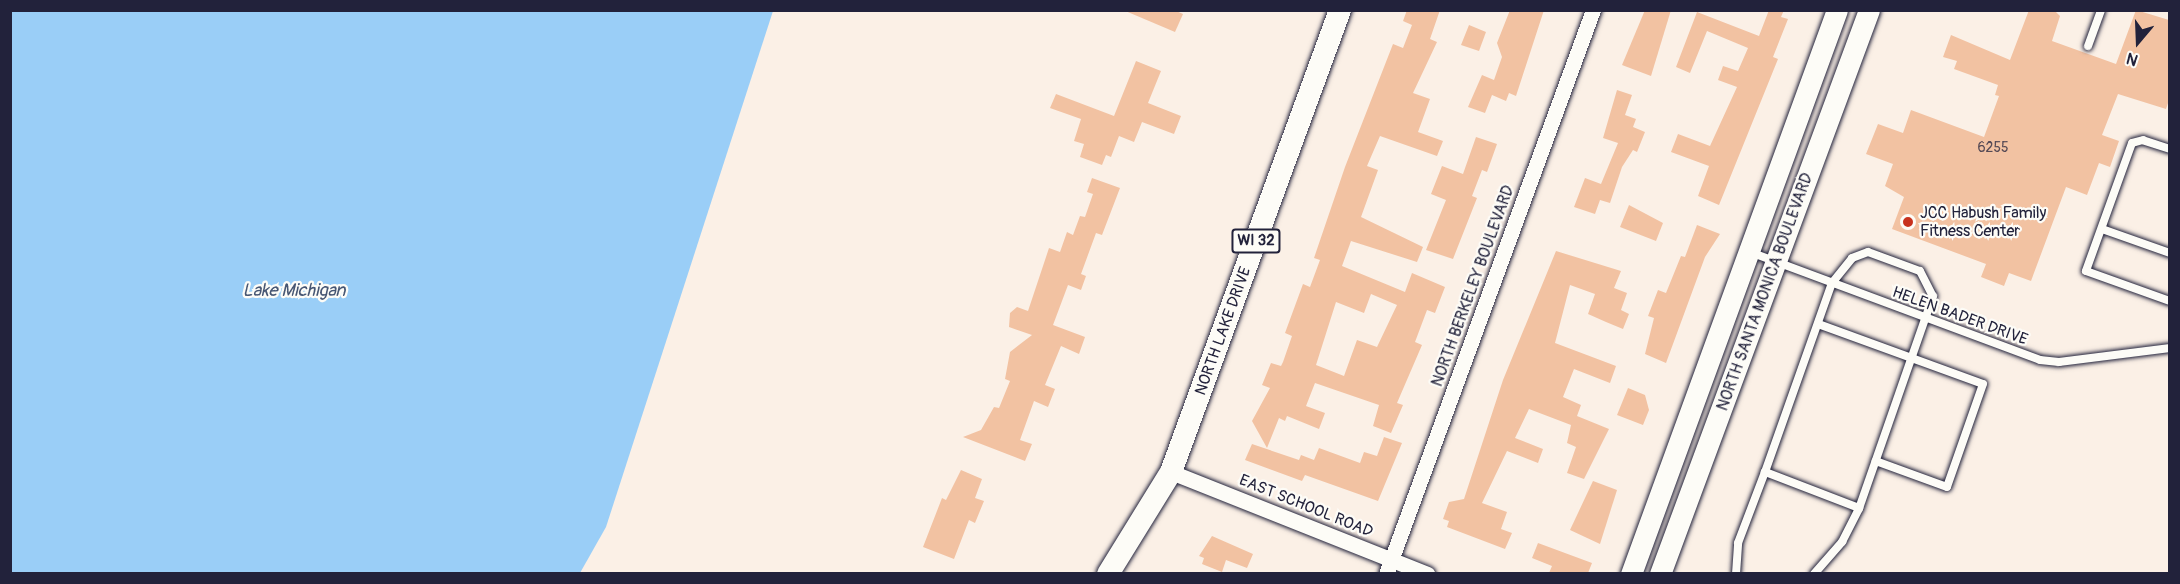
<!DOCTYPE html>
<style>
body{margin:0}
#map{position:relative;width:2180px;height:584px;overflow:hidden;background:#fbf0e6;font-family:Pangolin,sans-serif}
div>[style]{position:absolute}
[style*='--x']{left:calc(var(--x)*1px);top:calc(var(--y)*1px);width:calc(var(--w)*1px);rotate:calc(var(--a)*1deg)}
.water>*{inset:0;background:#9acef7}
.building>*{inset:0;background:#f2c2a2}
.roads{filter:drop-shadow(0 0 2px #22223b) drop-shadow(0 0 2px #22223b)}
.lane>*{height:8px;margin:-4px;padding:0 4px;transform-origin:4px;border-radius:4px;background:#fdfcf7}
.street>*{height:15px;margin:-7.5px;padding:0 7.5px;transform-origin:7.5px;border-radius:7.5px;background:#fdfcf7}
.secondary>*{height:21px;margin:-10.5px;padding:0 10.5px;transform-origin:10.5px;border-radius:10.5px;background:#fdfcf7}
.primary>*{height:22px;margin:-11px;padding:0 11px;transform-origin:11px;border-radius:11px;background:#fdfcf7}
.dots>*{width:16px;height:16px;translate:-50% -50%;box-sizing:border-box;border:3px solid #fdfcf7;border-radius:50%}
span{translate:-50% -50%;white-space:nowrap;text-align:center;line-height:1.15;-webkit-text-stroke:4.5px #fdfcf7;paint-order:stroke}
.number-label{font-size:14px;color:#564a55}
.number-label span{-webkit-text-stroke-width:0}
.shield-label span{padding:2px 4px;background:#fdfcf7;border:2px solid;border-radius:4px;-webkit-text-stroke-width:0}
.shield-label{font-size:15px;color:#22223b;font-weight:700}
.poi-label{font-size:16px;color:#22223b}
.left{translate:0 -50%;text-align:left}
.street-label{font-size:16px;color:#22223b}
.water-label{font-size:18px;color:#465673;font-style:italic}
.frame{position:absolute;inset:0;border:12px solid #22223b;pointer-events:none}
.north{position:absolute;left:2108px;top:12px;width:60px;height:60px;-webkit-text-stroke:4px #fdfcf7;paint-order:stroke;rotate:199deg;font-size:16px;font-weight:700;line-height:24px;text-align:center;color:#22223b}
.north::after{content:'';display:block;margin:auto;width:21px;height:27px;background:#22223b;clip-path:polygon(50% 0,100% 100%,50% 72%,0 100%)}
</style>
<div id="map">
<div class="water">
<div style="clip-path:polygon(10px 11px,773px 11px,606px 527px,580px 573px,11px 573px)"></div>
</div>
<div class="building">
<div style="clip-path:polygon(1123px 10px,1174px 10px,1183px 14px,1175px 32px)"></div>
<div style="clip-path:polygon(evenodd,1407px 10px,1440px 10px,1430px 39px,1437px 42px,1413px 93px,1430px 99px,1418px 132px,1443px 141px,1437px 156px,1380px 136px,1367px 166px,1378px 170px,1361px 217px,1423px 247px,1417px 262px,1351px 241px,1342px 266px,1405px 292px,1412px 273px,1445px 287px,1435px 313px,1427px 310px,1415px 342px,1422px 345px,1397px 403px,1403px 405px,1391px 433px,1373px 426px,1379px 405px,1315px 383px,1306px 406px,1325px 413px,1319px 429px,1287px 416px,1285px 421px,1279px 418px,1267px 448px,1252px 421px,1270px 388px,1262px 385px,1271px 363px,1281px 366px,1283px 362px,1292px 336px,1285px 333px,1303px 284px,1310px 287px,1320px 260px,1314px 258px,1345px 167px,1393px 44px,1403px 48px,1412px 25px,1403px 21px,1407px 10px,1371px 294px,1397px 305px,1377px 347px,1357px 340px,1344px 376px,1316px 365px,1336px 302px,1364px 313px,1371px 294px)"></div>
<div style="clip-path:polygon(1510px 10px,1544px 10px,1516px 96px,1509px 93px,1506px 101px,1492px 95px,1485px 113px,1468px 107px,1482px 75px,1494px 80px,1502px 57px,1497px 43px)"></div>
<div style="clip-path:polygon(1645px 10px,1671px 10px,1651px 76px,1622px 65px)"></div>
<div style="clip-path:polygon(1769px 10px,1784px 10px,1781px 17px,1788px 19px,1773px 57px,1778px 59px,1719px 205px,1698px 196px,1709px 166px,1671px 152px,1678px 134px,1710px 146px,1737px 87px,1718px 80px,1723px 66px,1738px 71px,1748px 48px,1707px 31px,1690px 73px,1676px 67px,1697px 12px,1759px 36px)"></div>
<div style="clip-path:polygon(2029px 10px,2054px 10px,2060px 16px,2052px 41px,2116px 64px,2136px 10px,2169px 20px,2169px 100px,2166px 109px,2118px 94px,2102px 135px,2119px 141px,2110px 167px,2099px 163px,2087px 195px,2066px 187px,2031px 281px,2009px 273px,2004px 286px,1981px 277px,1986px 264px,1892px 229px,1904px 197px,1885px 186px,1893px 164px,1866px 154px,1878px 124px,1903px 133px,1911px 110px,1984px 137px,1999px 96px,1995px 95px,1998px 85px,1954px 69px,1957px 61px,1943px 57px,1951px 35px,2010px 60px)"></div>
<div style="clip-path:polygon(1469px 25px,1486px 32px,1479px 51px,1461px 45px)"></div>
<div style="clip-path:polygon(1136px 61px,1161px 71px,1148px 103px,1181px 116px,1174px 134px,1142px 122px,1134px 142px,1119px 136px,1111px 157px,1106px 155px,1102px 165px,1080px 157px,1084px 144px,1074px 141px,1081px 119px,1050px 108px,1056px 94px,1114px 116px)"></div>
<div style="clip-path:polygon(1617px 90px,1632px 95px,1625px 115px,1636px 119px,1633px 127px,1645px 132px,1637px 152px,1633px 150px,1622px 167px,1610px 203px,1600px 200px,1595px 214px,1574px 207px,1585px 178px,1601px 184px,1618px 143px,1603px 138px)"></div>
<div style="clip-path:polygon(1476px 137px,1497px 144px,1487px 172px,1482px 170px,1472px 196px,1477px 198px,1453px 259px,1426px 250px,1446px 200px,1431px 194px,1442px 166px,1463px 174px)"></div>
<div style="clip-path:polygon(1092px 178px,1120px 188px,1102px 235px,1096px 233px,1081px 274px,1086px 276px,1081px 290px,1068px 285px,1053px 325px,1085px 337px,1079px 354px,1061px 346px,1045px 385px,1055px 389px,1048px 407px,1034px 401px,1020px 440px,1032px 444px,1025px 461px,963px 437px,981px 430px,994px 407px,999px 408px,1010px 381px,1005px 379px,1010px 352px,1032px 335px,1009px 327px,1010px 313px,1017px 307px,1028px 311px,1049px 248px,1060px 252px,1067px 232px,1073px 235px,1080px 216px,1085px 217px,1093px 194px,1087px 192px)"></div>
<div style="clip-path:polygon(1629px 205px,1663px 223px,1656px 241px,1620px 227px)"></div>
<div style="clip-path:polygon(1697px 225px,1720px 234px,1705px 257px,1666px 363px,1645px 354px,1654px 318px,1648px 316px,1658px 290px,1666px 293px,1681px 256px,1685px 257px)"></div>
<div style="clip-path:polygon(1556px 251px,1621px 271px,1614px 288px,1627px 293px,1621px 310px,1629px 314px,1623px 329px,1606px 322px,1588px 314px,1595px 294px,1570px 285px,1555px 343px,1616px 366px,1610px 383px,1574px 369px,1563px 397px,1581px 405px,1577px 416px,1609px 429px,1584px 479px,1567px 473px,1576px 447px,1567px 443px,1571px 425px,1529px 409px,1515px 438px,1543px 449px,1538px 463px,1507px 451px,1482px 503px,1507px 512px,1501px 529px,1512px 533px,1505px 549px,1447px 527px,1449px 521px,1443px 519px,1449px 502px,1464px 499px,1503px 380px)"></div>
<div style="clip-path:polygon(1628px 388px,1645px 395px,1649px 410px,1643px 425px,1617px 415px)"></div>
<div style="clip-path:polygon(1384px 437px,1402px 443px,1378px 501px,1305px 475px,1302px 481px,1245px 460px,1252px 444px,1299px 460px,1301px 455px,1314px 460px,1319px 448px,1360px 463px,1364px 452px,1377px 456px)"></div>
<div style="clip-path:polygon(961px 470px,982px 479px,975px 498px,984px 501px,975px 523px,969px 520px,954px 559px,923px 547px,942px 498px,946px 500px)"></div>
<div style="clip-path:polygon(1593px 481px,1617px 490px,1600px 544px,1570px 530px)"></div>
<div style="clip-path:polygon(1212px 536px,1253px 554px,1247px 568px,1226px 560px,1222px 572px,1202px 564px,1204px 558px,1199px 556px)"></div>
<div style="clip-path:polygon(1538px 543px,1592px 563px,1588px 573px,1549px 573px,1552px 566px,1532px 558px)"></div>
</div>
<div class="roads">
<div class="lane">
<div style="--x:2088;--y:46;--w:38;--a:-70"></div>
<div style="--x:2170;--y:149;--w:28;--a:-162"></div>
<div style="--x:2143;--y:140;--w:11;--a:165"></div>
<div style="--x:2132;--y:143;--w:136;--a:109.8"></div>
<div style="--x:2086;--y:271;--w:89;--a:19.7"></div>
<div style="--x:2102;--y:229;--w:72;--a:19.4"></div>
<div style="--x:1750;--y:252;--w:309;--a:20.4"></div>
<div style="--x:2040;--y:360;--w:19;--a:6"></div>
<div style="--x:2059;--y:362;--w:112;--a:-7.2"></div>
<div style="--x:1868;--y:252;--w:55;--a:20.1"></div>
<div style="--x:1920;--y:271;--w:28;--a:63"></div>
<div style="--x:1933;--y:296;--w:225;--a:109.2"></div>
<div style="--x:1859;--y:508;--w:101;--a:-159"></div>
<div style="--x:1765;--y:472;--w:201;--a:-70.5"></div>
<div style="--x:1832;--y:283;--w:32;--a:-51"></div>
<div style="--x:1852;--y:258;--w:17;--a:-21"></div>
<div style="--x:1821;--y:325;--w:172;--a:20"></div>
<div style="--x:1983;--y:384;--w:109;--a:109.3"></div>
<div style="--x:1947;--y:487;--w:76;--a:-159.9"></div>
<div style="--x:1736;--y:574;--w:31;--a:-86"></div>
<div style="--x:1738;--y:543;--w:76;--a:-69.2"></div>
<div style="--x:1814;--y:574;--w:43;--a:-48.8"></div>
<div style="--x:1842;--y:542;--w:38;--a:-63"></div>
</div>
<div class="street">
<div style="--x:1171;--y:472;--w:276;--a:21.7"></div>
<div style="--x:1386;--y:574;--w:601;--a:-69.85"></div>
</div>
<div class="secondary">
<div style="--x:1631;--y:574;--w:600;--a:-69.94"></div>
<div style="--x:1660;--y:574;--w:601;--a:-69.67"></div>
</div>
<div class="primary">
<div style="--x:1108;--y:574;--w:120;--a:-58.3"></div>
<div style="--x:1171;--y:472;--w:492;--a:-69.9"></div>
</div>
</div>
<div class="dots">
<div style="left:1908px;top:222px;background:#c8321e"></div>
</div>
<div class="number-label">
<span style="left:1993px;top:148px">6255</span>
</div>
<div class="shield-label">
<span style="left:1256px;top:241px">WI 32</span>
</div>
<div class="poi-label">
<span class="left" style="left:1920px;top:222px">JCC Habush Family<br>Fitness Center</span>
</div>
<div class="street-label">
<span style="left:1473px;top:286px;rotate:-70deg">NORTH BERKELEY BOULEVARD</span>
<span style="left:1765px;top:292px;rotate:-70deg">NORTH SANTA MONICA BOULEVARD</span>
<span style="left:1960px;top:316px;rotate:20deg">HELEN BADER DRIVE</span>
<span style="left:1223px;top:331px;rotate:-70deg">NORTH LAKE DRIVE</span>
<span style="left:1306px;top:506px;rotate:22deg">EAST SCHOOL ROAD</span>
</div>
<div class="water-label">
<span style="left:294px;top:291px">Lake Michigan</span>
</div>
<div class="frame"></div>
<div class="north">N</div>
</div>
